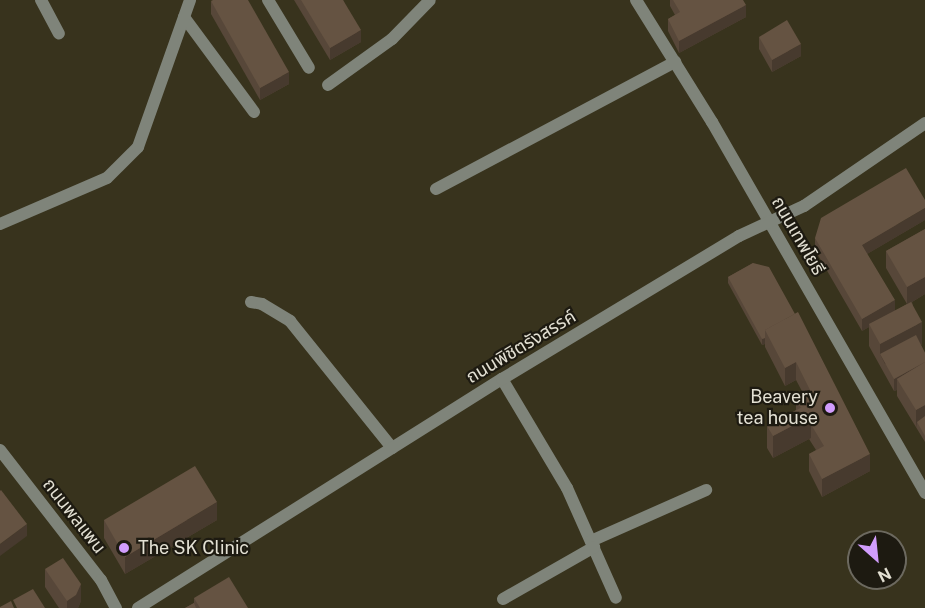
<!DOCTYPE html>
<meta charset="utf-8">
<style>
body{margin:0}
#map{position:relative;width:925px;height:608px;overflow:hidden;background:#38331d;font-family:"Public Sans","Noto Sans Thai",sans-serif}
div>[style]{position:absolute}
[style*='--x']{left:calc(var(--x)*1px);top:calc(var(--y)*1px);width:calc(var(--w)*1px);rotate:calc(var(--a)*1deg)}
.minor>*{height:12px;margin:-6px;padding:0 6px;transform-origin:6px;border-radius:6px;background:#7f847a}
.tertiary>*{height:12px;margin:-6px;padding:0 6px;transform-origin:6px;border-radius:6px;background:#7f847a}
.wall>*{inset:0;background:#574739}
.shaded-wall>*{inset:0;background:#473a2e}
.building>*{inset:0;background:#655342}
.dots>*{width:16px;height:16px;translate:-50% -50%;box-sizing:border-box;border:3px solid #1d1a11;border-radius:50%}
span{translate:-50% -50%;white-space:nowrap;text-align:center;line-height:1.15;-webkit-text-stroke:4.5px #1d1a11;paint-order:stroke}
.street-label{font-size:18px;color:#e3e0d3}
.poi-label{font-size:18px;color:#e3e0d3}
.right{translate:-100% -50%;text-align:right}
.left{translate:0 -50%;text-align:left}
.north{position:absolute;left:847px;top:530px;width:60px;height:60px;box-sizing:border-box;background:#1d1a11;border:2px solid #6c695f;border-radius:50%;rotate:153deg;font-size:16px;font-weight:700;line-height:24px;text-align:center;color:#e3e0d3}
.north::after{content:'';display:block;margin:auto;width:21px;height:27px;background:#d19dfd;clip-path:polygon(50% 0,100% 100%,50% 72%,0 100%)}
</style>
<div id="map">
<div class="minor">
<div style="--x:41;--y:0;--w:38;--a:62"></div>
<div style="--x:268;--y:0;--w:79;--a:58.9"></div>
<div style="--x:184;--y:17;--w:118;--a:53.6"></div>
<div style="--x:328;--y:85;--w:79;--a:-35.7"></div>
<div style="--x:392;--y:39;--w:54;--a:-45.7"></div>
<div style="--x:436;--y:189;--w:271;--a:-28"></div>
<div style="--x:0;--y:224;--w:116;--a:-23.3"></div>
<div style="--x:107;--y:178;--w:44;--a:-45"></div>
<div style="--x:138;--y:147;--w:156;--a:-70.5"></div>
<div style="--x:251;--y:302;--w:11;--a:10"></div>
<div style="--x:262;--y:304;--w:33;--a:31"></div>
<div style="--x:290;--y:321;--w:163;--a:51.2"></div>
<div style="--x:502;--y:379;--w:127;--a:59.2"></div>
<div style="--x:567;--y:488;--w:120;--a:66"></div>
<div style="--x:591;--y:541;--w:126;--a:-23.9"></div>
<div style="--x:503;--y:599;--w:105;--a:-29.7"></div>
</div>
<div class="tertiary">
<div style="--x:636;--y:0;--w:144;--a:58.1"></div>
<div style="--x:712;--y:122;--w:428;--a:60.1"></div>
<div style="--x:0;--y:450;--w:165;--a:52.2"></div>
<div style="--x:101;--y:580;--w:32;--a:62"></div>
<div style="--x:138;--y:608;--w:430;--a:-32.2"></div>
<div style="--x:502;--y:379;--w:277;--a:-31.1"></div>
<div style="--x:739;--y:236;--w:72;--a:-24.8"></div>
<div style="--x:804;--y:206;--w:147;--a:-34.4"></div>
</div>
<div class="wall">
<div style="clip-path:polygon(294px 0,343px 0,361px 42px,330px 60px)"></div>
<div style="clip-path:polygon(670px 0,743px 0,746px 17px,679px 53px,668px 31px,668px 19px,675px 15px,670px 6px)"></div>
<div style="clip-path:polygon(211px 1px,289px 84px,260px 100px,211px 14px)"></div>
<div style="clip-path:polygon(759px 37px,801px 56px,772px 72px,759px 49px)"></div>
<div style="clip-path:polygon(925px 220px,867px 254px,895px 311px,907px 304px,886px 268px,886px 251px,925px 229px,925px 294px,912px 302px,922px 344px,921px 345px,925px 353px,925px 442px,897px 396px,897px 390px,894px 391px,869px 346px,869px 327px,862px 331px,815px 250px,815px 238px)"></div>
<div style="clip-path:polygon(753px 263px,870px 471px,822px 497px,809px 471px,809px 454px,816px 450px,809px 439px,773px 458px,767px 448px,767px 426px,796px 410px,796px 400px,804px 395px,796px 380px,785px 386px,765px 347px,765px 344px,762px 345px,728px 283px,728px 277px)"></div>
<div style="clip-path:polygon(104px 520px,217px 520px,125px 574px,104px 538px)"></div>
<div style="clip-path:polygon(45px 569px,81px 601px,78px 608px,59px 608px,45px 587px)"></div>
<div style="clip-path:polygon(194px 598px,248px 608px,185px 608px,194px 603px)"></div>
</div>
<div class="shaded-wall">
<div style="clip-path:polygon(746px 5px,746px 17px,679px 53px,679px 41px)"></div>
<div style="clip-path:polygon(361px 30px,361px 42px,330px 60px,330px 48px)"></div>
<div style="clip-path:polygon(801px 44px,801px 56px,772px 72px,772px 60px)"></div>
<div style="clip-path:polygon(289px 72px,289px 84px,260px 100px,260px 88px)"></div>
<div style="clip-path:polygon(925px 208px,925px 220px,862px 257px,862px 245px)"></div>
<div style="clip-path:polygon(925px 277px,925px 294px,907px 305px,907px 287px)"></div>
<div style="clip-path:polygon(895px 300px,895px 312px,869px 324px,869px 327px,862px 331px,862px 319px)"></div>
<div style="clip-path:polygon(922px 322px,922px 344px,885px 364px,880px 354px,880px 344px)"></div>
<div style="clip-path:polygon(765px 338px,765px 344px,762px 345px,762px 339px)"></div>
<div style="clip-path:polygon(796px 362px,796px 380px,785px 386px,785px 368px)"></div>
<div style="clip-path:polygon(925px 362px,897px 379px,897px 390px,894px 391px,894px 379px)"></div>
<div style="clip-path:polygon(925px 405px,925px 423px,917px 422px,916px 428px,916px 410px)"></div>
<div style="clip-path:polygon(811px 416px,811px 438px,773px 458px,773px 436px)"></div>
<div style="clip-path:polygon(870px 454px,870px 471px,822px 497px,822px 479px)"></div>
<div style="clip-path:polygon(217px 502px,217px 520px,125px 574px,125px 557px)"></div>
<div style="clip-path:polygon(27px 524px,27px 536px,0 556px,0 544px)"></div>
<div style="clip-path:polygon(81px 584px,81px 601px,78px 608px,67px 608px,67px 601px)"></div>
</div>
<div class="building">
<div style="clip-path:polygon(213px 0,248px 0,289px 72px,260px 88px,211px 1px)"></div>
<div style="clip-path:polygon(301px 0,343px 0,361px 30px,330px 48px)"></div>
<div style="clip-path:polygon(673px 0,743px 0,746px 5px,679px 41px,668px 19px,680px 12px)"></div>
<div style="clip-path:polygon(787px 20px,801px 44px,772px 60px,759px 37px)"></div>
<div style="clip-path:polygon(906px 168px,925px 200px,925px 208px,862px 245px,895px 300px,862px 319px,815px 238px,821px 218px)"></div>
<div style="clip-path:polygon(925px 229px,925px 277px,907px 287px,886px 251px)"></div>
<div style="clip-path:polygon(753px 263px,769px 267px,795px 314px,765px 330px,765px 338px,762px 339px,728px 277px)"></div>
<div style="clip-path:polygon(911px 302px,922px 322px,880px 344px,869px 324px)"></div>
<div style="clip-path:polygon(798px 312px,870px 454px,822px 479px,809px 454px,824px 446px,807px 418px,811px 416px,806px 405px,801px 408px,796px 400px,811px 392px,796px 362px,785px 368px,765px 330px)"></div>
<div style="clip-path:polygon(916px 335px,925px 353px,925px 362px,894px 379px,880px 354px)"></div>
<div style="clip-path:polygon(925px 362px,925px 405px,916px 410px,897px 379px)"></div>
<div style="clip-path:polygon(806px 405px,811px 416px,773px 436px,767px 426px)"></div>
<div style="clip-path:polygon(925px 416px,925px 436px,917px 422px)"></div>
<div style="clip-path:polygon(195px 466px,217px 502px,125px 557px,104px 520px)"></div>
<div style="clip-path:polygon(1px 490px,27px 524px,0 544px,0 491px)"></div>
<div style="clip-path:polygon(63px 558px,81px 584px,76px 595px,67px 601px,45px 569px)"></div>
<div style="clip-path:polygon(229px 577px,248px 608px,200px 608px,194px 598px)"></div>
<div style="clip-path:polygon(33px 589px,45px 608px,17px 608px,13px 600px)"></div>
<div style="clip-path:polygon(11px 601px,14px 608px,0 608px,0 607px)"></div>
<div style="clip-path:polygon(194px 603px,196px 608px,185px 608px)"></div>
</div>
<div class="dots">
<div style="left:830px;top:408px;background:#d19dfd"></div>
<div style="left:124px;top:548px;background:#d19dfd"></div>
</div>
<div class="street-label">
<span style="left:798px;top:236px;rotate:60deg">ถนนเทพโยธี</span>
<span style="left:521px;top:347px;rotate:-31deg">ถนนพิชิตรังสรรค์</span>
<span style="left:74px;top:516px;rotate:52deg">ถนนพลแพน</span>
</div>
<div class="poi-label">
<span class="right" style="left:818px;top:408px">Beavery<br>tea house</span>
<span class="left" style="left:138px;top:548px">The SK Clinic</span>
</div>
<div class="north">N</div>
</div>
